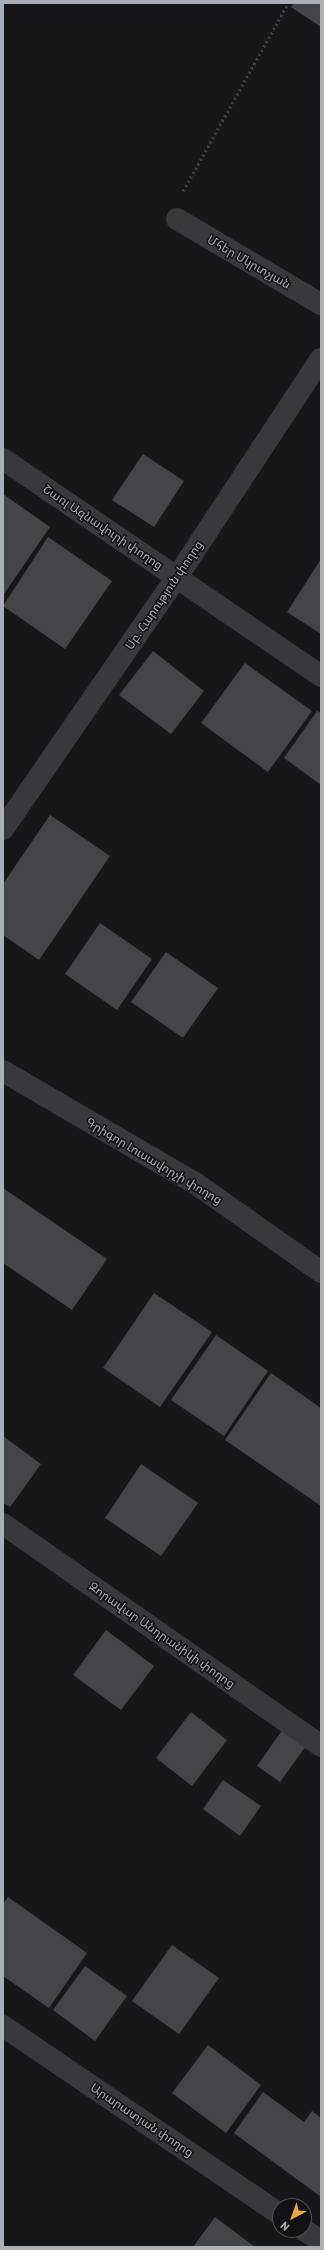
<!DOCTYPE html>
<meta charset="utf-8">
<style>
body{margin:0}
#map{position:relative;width:324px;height:2250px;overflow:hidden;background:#171719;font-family:Barlow,"Noto Sans Armenian",sans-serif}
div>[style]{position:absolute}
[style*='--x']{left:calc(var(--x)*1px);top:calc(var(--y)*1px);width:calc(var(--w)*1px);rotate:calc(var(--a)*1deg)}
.building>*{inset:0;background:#444549}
.path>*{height:2.5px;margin-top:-1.25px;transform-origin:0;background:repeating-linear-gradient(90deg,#3e4044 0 2px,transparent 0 5px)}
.street>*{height:22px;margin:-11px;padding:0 11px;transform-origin:11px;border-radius:11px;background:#38393d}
span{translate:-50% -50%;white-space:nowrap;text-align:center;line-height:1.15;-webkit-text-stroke:3px #121214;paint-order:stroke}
.street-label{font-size:12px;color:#aaafb8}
.frame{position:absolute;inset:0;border:4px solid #aaafb8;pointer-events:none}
.north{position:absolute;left:272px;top:2198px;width:40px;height:40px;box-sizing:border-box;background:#121214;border:1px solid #4f5156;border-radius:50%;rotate:221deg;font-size:11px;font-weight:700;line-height:16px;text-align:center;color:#aaafb8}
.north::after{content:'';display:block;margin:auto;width:14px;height:18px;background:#e8a940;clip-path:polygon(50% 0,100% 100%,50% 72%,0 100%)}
</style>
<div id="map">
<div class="building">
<div style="clip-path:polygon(294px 3px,321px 3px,321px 27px,291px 7px)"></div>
<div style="clip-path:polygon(143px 454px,184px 481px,154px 527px,112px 500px)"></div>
<div style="clip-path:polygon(3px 494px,50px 527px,4px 594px,3px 594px)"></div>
<div style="clip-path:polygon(48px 537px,112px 581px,65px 649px,3px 606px)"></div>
<div style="clip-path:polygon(321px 559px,321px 634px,287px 612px)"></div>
<div style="clip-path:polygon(153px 651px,204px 691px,171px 734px,119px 695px)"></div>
<div style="clip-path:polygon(245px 663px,312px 711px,268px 772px,201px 723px)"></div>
<div style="clip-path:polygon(317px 711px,321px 713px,321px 785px,284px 758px)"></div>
<div style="clip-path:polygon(50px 815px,110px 856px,39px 960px,3px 935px,3px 884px)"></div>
<div style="clip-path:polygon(100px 923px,152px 959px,117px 1010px,65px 974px)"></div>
<div style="clip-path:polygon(166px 952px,218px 988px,183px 1038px,131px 1002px)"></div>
<div style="clip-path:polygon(3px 1188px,107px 1259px,72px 1310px,3px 1263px)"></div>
<div style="clip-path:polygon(154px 1293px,212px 1332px,160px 1407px,103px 1368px)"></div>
<div style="clip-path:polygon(216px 1335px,268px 1371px,224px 1436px,171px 1400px)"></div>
<div style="clip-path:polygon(271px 1373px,321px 1408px,321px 1506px,225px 1440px)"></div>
<div style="clip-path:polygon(3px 1436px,41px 1464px,10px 1507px,3px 1503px)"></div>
<div style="clip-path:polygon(141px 1464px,198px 1503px,161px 1556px,105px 1518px)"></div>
<div style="clip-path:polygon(106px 1630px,154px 1666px,121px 1710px,73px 1675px)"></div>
<div style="clip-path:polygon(191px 1712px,227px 1740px,192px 1786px,156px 1758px)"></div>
<div style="clip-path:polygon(283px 1729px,306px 1746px,280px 1782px,257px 1766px)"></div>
<div style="clip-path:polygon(223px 1780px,261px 1806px,240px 1836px,203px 1809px)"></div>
<div style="clip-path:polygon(8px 1897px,87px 1953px,49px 2008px,3px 1976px,3px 1904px)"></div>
<div style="clip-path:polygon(172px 1945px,219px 1978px,179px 2034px,132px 2001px)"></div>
<div style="clip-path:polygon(85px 1966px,127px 1996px,95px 2041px,53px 2010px)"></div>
<div style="clip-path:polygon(208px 2045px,261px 2085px,226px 2133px,172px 2093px)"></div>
<div style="clip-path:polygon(263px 2092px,304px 2122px,312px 2111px,321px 2118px,321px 2197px,234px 2133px)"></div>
<div style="clip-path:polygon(215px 2217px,255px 2247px,193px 2247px)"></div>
</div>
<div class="path">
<div style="--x:183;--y:191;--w:215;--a:-60.8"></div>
</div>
<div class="street">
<div style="--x:177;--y:219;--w:167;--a:30.6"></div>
<div style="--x:3;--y:459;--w:385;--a:34.3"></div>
<div style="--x:3;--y:829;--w:306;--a:-55.4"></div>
<div style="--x:177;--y:577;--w:261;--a:-56.6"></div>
<div style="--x:3;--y:1071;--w:222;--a:30.3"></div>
<div style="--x:195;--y:1183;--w:154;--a:35.2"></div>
<div style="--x:3;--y:1524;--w:388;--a:34.9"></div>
<div style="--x:3;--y:2026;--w:335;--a:34.2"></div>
<div style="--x:304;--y:2230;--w:20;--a:33"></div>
</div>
<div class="street-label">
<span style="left:249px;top:262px;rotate:30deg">Մհեր Մկրտչյան</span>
<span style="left:103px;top:527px;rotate:34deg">Շառլ Ազնավուրի փողոց</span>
<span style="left:164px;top:595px;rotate:-56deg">Սբ. Հարություն փողոց</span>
<span style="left:154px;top:1161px;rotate:31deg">Գրիգոր Լուսավորչի փողոց</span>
<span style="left:162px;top:1635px;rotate:35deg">Զորավար Անդրանիկի փողոց</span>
<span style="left:142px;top:2120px;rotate:34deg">Արարատյան փողոց</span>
</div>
<div class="frame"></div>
<div class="north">N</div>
</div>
